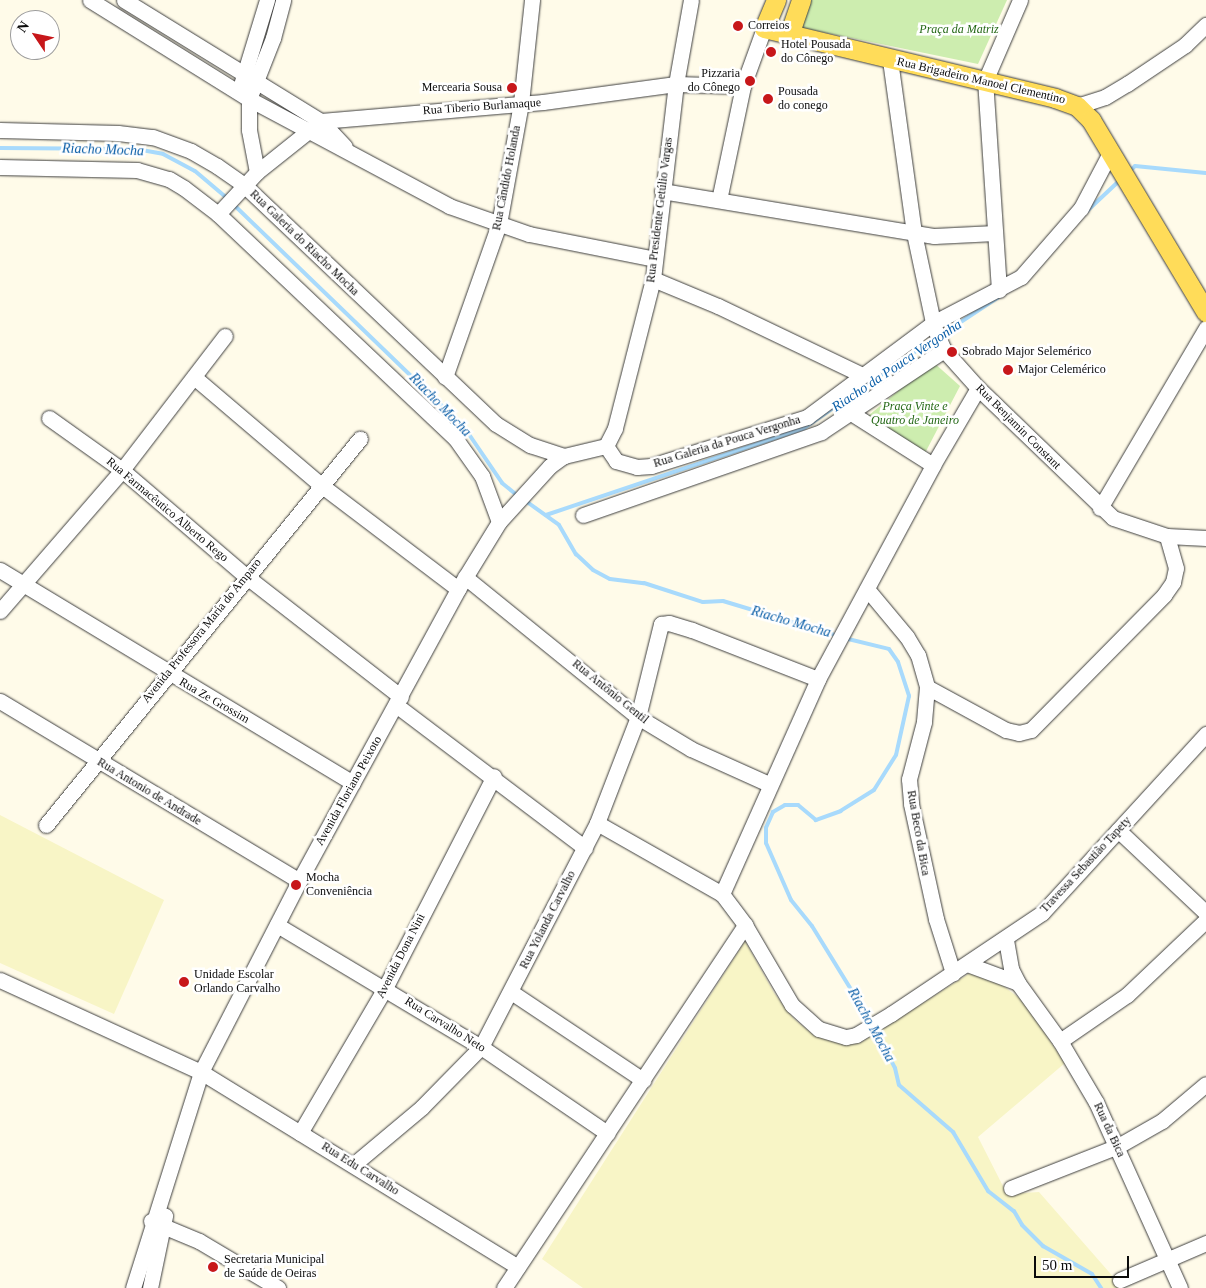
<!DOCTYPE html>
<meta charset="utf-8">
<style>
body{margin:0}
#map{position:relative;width:1206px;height:1288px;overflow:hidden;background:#fffbe9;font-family:"Times New Roman",serif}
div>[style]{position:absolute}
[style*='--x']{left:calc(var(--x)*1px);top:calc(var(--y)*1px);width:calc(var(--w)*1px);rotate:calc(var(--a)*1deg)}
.farmland>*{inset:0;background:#f8f5c6}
.green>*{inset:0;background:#cdedaf}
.stream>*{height:4px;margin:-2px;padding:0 2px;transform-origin:2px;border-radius:2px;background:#a8dafc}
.roads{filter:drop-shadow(0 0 1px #3e3e3e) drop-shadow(0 0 1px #3e3e3e)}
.minor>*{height:15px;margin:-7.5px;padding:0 7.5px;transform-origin:7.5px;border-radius:7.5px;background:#fff}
.major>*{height:19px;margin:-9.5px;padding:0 9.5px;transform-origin:9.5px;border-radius:9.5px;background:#ffdc59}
.dots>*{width:14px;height:14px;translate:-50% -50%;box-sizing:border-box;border:2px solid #fff;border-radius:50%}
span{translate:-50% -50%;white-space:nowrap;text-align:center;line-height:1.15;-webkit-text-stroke:5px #fff;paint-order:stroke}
.poi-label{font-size:12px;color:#0b0b0b}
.left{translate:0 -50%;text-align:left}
.right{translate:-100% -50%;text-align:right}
.park-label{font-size:12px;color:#246816;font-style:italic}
.street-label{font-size:12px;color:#0b0b0b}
.water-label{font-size:14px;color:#0a5ea7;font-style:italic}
.north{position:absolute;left:10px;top:10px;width:50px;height:50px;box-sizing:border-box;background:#fff;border:1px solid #9d9d9d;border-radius:50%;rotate:304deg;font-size:14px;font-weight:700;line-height:20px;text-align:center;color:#0b0b0b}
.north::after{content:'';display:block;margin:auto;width:18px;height:22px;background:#c7171a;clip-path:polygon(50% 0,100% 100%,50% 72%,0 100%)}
.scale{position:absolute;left:1034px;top:1256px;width:95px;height:22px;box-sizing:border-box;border:2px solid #0b0b0b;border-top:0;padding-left:6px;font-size:15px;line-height:18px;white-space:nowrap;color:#0b0b0b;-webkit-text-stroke:4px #fff;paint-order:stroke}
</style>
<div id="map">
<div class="farmland">
<div style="clip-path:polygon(0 815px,164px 900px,114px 1014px,0 963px)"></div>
<div style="clip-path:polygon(745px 941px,774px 993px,794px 1019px,815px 1036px,860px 1043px,970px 973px,1002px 985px,1023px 1001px,1065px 1063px,978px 1137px,1007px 1194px,1039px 1192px,1123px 1288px,583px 1288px,542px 1259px)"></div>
</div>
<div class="green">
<div style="clip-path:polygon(807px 0,1007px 0,978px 64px,798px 27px)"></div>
<div style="clip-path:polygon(933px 362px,960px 386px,924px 455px,868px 416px)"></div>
</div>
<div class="stream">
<div style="--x:0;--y:148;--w:136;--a:0.4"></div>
<div style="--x:136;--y:149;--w:27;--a:10"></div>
<div style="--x:163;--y:154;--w:36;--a:28"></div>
<div style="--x:195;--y:171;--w:43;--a:40.3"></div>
<div style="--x:1129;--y:172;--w:8;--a:-45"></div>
<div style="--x:1135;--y:166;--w:71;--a:5.6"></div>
<div style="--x:233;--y:204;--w:321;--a:44"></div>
<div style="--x:464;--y:427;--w:68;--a:55.8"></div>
<div style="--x:502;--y:483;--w:19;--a:39"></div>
<div style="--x:1087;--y:211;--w:45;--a:-43.2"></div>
<div style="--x:941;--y:335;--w:73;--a:-33.3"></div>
<div style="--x:523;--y:499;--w:44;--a:35.8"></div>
<div style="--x:559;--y:525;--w:34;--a:60"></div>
<div style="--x:576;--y:554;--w:23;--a:43"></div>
<div style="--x:593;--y:570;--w:19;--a:28"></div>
<div style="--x:610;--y:579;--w:34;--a:7"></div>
<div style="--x:644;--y:583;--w:62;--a:17.9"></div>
<div style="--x:703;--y:602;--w:20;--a:-3"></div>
<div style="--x:723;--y:601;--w:120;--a:16.9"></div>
<div style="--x:546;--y:515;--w:272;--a:-18.6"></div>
<div style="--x:804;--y:428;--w:159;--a:-34.5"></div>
<div style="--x:844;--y:638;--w:46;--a:13.7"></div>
<div style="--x:889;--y:649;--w:16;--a:55"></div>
<div style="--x:898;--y:662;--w:36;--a:72"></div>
<div style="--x:909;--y:696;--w:60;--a:102.4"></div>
<div style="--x:896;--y:755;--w:41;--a:122.2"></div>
<div style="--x:874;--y:790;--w:39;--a:148"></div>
<div style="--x:841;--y:811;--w:27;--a:160"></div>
<div style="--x:816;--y:820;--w:23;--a:-140"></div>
<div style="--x:798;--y:805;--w:13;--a:180"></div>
<div style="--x:785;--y:805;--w:14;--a:150"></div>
<div style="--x:773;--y:812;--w:17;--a:114"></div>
<div style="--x:766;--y:828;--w:15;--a:90"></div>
<div style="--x:766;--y:843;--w:62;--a:66.3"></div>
<div style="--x:791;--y:900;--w:33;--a:51"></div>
<div style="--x:812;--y:926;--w:113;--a:58.4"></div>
<div style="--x:874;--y:1028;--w:45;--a:62.3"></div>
<div style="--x:895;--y:1068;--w:17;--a:77"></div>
<div style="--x:899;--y:1085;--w:72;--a:41"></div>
<div style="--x:953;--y:1132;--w:69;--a:59.3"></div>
<div style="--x:988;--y:1191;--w:33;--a:38"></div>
<div style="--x:1014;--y:1211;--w:16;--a:60"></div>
<div style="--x:1022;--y:1225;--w:30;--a:45"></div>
<div style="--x:1043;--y:1246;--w:56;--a:29.7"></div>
<div style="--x:1092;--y:1274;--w:17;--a:57"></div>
</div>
<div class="roads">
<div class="minor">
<div style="--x:90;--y:0;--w:187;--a:31.9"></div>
<div style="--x:249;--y:99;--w:227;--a:28.1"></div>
<div style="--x:449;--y:206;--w:85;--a:19.3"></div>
<div style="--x:529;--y:234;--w:128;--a:11.2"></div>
<div style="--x:124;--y:0;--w:231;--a:31.6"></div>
<div style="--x:321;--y:121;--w:35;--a:47"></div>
<div style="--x:890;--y:60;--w:175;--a:82.1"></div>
<div style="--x:914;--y:233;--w:96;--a:78"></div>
<div style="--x:934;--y:327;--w:25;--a:67"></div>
<div style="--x:944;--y:350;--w:51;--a:48.2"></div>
<div style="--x:978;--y:388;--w:187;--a:43.9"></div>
<div style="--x:1113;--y:518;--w:57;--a:18.4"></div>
<div style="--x:1167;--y:536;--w:39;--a:3"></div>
<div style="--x:241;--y:85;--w:89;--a:-73"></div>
<div style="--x:1077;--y:106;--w:29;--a:-18"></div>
<div style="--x:1105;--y:97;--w:26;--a:-31"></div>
<div style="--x:1127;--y:84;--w:70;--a:-33.9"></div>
<div style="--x:1185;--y:45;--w:29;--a:-44"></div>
<div style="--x:0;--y:130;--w:118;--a:1.5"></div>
<div style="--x:118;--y:133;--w:35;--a:7"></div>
<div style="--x:153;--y:137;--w:40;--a:20.2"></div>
<div style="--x:191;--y:151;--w:30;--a:30"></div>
<div style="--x:217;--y:166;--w:33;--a:35"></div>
<div style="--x:244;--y:185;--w:347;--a:43.5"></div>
<div style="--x:496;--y:424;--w:40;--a:32"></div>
<div style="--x:530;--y:445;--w:36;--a:18"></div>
<div style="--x:0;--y:167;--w:137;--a:1.3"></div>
<div style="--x:137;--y:170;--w:33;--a:16"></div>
<div style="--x:169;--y:179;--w:17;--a:31"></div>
<div style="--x:184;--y:188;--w:43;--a:37.4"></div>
<div style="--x:218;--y:214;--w:326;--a:43.4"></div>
<div style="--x:455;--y:438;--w:47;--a:54.6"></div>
<div style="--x:482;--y:476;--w:49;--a:69.7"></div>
<div style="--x:257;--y:172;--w:43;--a:-100.8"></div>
<div style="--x:249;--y:130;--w:31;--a:-90"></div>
<div style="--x:249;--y:99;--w:66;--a:-68.5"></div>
<div style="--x:273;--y:38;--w:39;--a:-75"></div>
<div style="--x:662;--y:191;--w:276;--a:9.4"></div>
<div style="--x:934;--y:236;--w:61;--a:-2.8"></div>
<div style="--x:719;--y:200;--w:116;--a:-78.1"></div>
<div style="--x:743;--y:86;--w:62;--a:-70.1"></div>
<div style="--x:218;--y:214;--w:57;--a:-47.1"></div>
<div style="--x:257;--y:172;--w:82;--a:-38.6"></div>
<div style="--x:321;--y:121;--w:223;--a:-4.9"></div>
<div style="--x:543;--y:102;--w:134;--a:-7.7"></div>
<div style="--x:676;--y:84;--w:67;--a:1.7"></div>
<div style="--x:653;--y:279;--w:70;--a:22.6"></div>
<div style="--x:718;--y:306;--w:157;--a:25.6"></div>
<div style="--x:999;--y:290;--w:209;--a:-93.8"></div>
<div style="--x:985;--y:81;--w:88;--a:-66.6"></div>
<div style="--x:194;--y:377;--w:167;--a:40.4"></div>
<div style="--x:321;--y:485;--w:172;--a:37.2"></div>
<div style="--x:445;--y:377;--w:162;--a:-70.6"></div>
<div style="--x:499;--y:224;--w:123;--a:-79.7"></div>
<div style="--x:521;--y:103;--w:104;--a:-83.9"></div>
<div style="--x:851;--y:413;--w:97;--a:32.4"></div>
<div style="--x:49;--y:418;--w:90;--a:35.5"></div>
<div style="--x:122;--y:470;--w:165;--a:40.6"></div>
<div style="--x:247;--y:577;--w:195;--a:37.9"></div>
<div style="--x:606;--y:446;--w:18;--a:56"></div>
<div style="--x:616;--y:461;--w:22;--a:16"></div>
<div style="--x:637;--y:467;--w:14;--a:-4"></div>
<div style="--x:651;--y:466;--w:164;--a:-17.4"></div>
<div style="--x:807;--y:417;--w:157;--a:-36.7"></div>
<div style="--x:933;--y:323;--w:99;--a:-27.6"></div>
<div style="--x:1021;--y:277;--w:91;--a:-49"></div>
<div style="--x:1081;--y:208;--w:62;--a:-62.2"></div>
<div style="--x:606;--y:446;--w:20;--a:-63"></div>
<div style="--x:615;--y:428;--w:154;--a:-75.7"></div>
<div style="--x:653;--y:279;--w:196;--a:-83.3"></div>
<div style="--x:676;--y:84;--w:85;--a:-79.9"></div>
<div style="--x:1100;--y:508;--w:209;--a:-59.5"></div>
<div style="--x:583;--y:515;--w:252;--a:-19.2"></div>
<div style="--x:821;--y:432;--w:148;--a:-33.7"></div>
<div style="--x:0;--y:570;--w:412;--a:31.1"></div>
<div style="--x:465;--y:577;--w:223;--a:39"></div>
<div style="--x:638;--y:717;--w:62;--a:31.1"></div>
<div style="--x:691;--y:749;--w:85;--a:24.2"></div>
<div style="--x:867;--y:589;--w:62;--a:50.2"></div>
<div style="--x:907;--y:637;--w:21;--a:59"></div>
<div style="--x:918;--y:655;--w:33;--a:74"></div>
<div style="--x:927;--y:687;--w:35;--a:95"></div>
<div style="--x:924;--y:722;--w:59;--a:104.7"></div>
<div style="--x:909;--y:779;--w:25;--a:85"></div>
<div style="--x:911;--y:804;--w:118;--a:77.7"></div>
<div style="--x:936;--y:919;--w:57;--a:72.5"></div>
<div style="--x:0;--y:611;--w:186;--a:-49.1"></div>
<div style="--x:122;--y:470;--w:169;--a:-52.5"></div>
<div style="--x:927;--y:687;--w:90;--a:28.6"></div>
<div style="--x:1006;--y:730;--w:13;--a:13"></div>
<div style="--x:1019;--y:733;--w:12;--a:-14"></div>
<div style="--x:1031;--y:730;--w:190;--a:-45.4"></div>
<div style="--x:1164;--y:595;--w:16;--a:-55"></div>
<div style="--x:1173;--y:582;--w:14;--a:-78"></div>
<div style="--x:1176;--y:568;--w:33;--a:-106"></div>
<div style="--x:0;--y:701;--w:349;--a:31"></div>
<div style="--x:396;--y:705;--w:237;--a:37.1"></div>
<div style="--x:597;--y:823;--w:144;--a:29.6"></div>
<div style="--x:722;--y:894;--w:39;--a:53"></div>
<div style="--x:745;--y:925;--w:93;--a:59.6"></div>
<div style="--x:792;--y:1005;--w:36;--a:42"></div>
<div style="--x:819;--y:1029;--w:28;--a:17"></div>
<div style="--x:846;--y:1037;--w:10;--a:-11"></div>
<div style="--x:856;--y:1035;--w:41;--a:-31"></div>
<div style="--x:891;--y:1014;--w:182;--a:-33.8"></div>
<div style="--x:1042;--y:913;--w:243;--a:-47.5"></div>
<div style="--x:46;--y:825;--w:498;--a:-50.9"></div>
<div style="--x:1118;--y:830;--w:121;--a:43.3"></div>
<div style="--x:722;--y:894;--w:235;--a:-65.9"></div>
<div style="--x:818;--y:679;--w:243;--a:-61.7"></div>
<div style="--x:933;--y:465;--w:89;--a:-59.7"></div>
<div style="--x:277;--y:925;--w:238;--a:30.9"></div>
<div style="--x:481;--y:1047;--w:153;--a:34.3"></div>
<div style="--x:1006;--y:940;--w:29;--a:80"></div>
<div style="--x:1011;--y:969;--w:16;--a:63"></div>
<div style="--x:1018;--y:983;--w:72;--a:54.1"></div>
<div style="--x:1060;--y:1041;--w:71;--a:59.5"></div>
<div style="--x:1096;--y:1102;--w:204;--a:65.7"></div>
<div style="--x:967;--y:964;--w:54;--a:20.4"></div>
<div style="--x:0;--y:980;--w:221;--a:24.6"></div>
<div style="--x:201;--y:1072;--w:372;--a:31.6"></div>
<div style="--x:511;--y:992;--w:159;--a:33.7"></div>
<div style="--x:1060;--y:1041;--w:81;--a:-34.5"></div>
<div style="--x:1127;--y:995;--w:109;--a:-43.5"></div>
<div style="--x:300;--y:1133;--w:168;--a:-59.6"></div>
<div style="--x:385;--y:988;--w:238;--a:-62.8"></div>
<div style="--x:353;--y:1165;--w:90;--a:-40"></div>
<div style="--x:422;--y:1107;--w:84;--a:-45.5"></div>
<div style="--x:481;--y:1047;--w:252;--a:-62.6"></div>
<div style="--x:597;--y:823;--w:114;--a:-68.9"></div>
<div style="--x:638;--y:717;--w:96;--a:-76.1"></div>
<div style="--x:661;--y:624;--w:8;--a:-7"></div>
<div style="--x:669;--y:623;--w:24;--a:17"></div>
<div style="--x:692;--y:630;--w:135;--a:21.3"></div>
<div style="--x:1011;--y:1188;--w:115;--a:-21.4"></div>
<div style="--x:1118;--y:1146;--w:51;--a:-29.6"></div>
<div style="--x:1162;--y:1121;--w:57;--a:-40.1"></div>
<div style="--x:151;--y:1221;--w:52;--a:22.6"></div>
<div style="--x:199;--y:1241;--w:92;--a:30.7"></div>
<div style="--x:1120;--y:1280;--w:94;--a:-23.3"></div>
<div style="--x:133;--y:1288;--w:226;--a:-72.5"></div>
<div style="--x:201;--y:1072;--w:215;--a:-62.8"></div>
<div style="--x:299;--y:881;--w:332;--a:-61.4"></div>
<div style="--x:458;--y:589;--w:79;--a:-58.5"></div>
<div style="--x:499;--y:522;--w:76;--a:-47.7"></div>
<div style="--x:550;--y:466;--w:17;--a:-36"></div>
<div style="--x:564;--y:456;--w:43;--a:-13.4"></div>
<div style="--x:150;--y:1288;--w:74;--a:-78.2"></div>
<div style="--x:504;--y:1288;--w:436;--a:-56.4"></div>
</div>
<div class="major">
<div style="--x:776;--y:0;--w:30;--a:113"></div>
<div style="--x:764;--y:28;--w:299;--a:13.5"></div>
<div style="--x:1055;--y:98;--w:23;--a:20"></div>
<div style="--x:1077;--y:106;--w:20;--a:45"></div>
<div style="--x:1091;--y:120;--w:224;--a:59.1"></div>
<div style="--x:789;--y:35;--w:37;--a:-71"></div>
</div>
</div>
<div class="dots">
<div style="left:738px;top:26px;background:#c7171a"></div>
<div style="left:771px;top:52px;background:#c7171a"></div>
<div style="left:750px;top:81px;background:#c7171a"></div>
<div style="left:512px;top:88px;background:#c7171a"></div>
<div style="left:768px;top:99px;background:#c7171a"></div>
<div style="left:952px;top:352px;background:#c7171a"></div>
<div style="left:1008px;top:370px;background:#c7171a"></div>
<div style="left:296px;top:885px;background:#c7171a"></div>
<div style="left:184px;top:982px;background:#c7171a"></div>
<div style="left:213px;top:1267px;background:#c7171a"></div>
</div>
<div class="poi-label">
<span class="left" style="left:748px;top:26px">Correios</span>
<span class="left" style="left:781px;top:52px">Hotel Pousada<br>do Cônego</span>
<span class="right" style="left:740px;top:81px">Pizzaria<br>do Cônego</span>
<span class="right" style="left:502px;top:88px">Mercearia Sousa</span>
<span class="left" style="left:778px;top:99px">Pousada<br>do conego</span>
<span class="left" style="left:962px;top:352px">Sobrado Major Selemérico</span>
<span class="left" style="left:1018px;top:370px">Major Celemérico</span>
<span class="left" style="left:306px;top:885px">Mocha<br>Conveniência</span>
<span class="left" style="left:194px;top:982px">Unidade Escolar<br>Orlando Carvalho</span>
<span class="left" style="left:224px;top:1267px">Secretaria Municipal<br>de Saúde de Oeiras</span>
</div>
<div class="park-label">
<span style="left:959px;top:30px">Praça da Matriz</span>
<span style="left:915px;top:414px">Praça Vinte e<br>Quatro de Janeiro</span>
</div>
<div class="street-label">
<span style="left:981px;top:81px;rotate:13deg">Rua Brigadeiro Manoel Clementino</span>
<span style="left:482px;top:107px;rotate:-4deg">Rua Tiberio Burlamaque</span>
<span style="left:507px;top:178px;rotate:-79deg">Rua Cândido Holanda</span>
<span style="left:660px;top:210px;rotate:-83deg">Rua Presidente Getúlio Vargas</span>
<span style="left:304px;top:243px;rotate:44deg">Rua Galeria do Riacho Mocha</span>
<span style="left:1018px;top:427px;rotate:45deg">Rua Benjamin Constant</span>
<span style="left:727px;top:442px;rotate:-17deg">Rua Galeria da Pouca Vergonha</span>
<span style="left:167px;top:510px;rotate:40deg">Rua Farmacêutico Alberto Rego</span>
<span style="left:202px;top:631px;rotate:-51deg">Avenida Professora Maria do Amparo</span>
<span style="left:610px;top:692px;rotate:39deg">Rua Antônio Gentil</span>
<span style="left:214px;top:701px;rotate:30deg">Rua Ze Grossim</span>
<span style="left:349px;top:791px;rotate:-61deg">Avenida Floriano Peixoto</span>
<span style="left:149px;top:792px;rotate:31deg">Rua Antonio de Andrade</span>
<span style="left:918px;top:833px;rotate:80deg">Rua Beco da Bica</span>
<span style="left:1086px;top:865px;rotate:-47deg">Travessa Sebastião Tapety</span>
<span style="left:548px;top:920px;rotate:-63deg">Rua Yolanda Carvalho</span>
<span style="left:401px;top:956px;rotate:-63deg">Avenida Dona Nini</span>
<span style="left:445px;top:1025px;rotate:32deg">Rua Carvalho Neto</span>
<span style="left:1109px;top:1130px;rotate:65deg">Rua da Bica</span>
<span style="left:360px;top:1169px;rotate:32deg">Rua Edu Carvalho</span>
</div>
<div class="water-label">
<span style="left:103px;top:150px;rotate:2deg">Riacho Mocha</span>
<span style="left:897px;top:366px;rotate:-34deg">Riacho da Pouca Vergonha</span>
<span style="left:440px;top:405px;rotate:46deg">Riacho Mocha</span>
<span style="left:791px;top:622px;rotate:16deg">Riacho Mocha</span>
<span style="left:871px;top:1025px;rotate:61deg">Riacho Mocha</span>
</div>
<div class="north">N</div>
<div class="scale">50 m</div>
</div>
